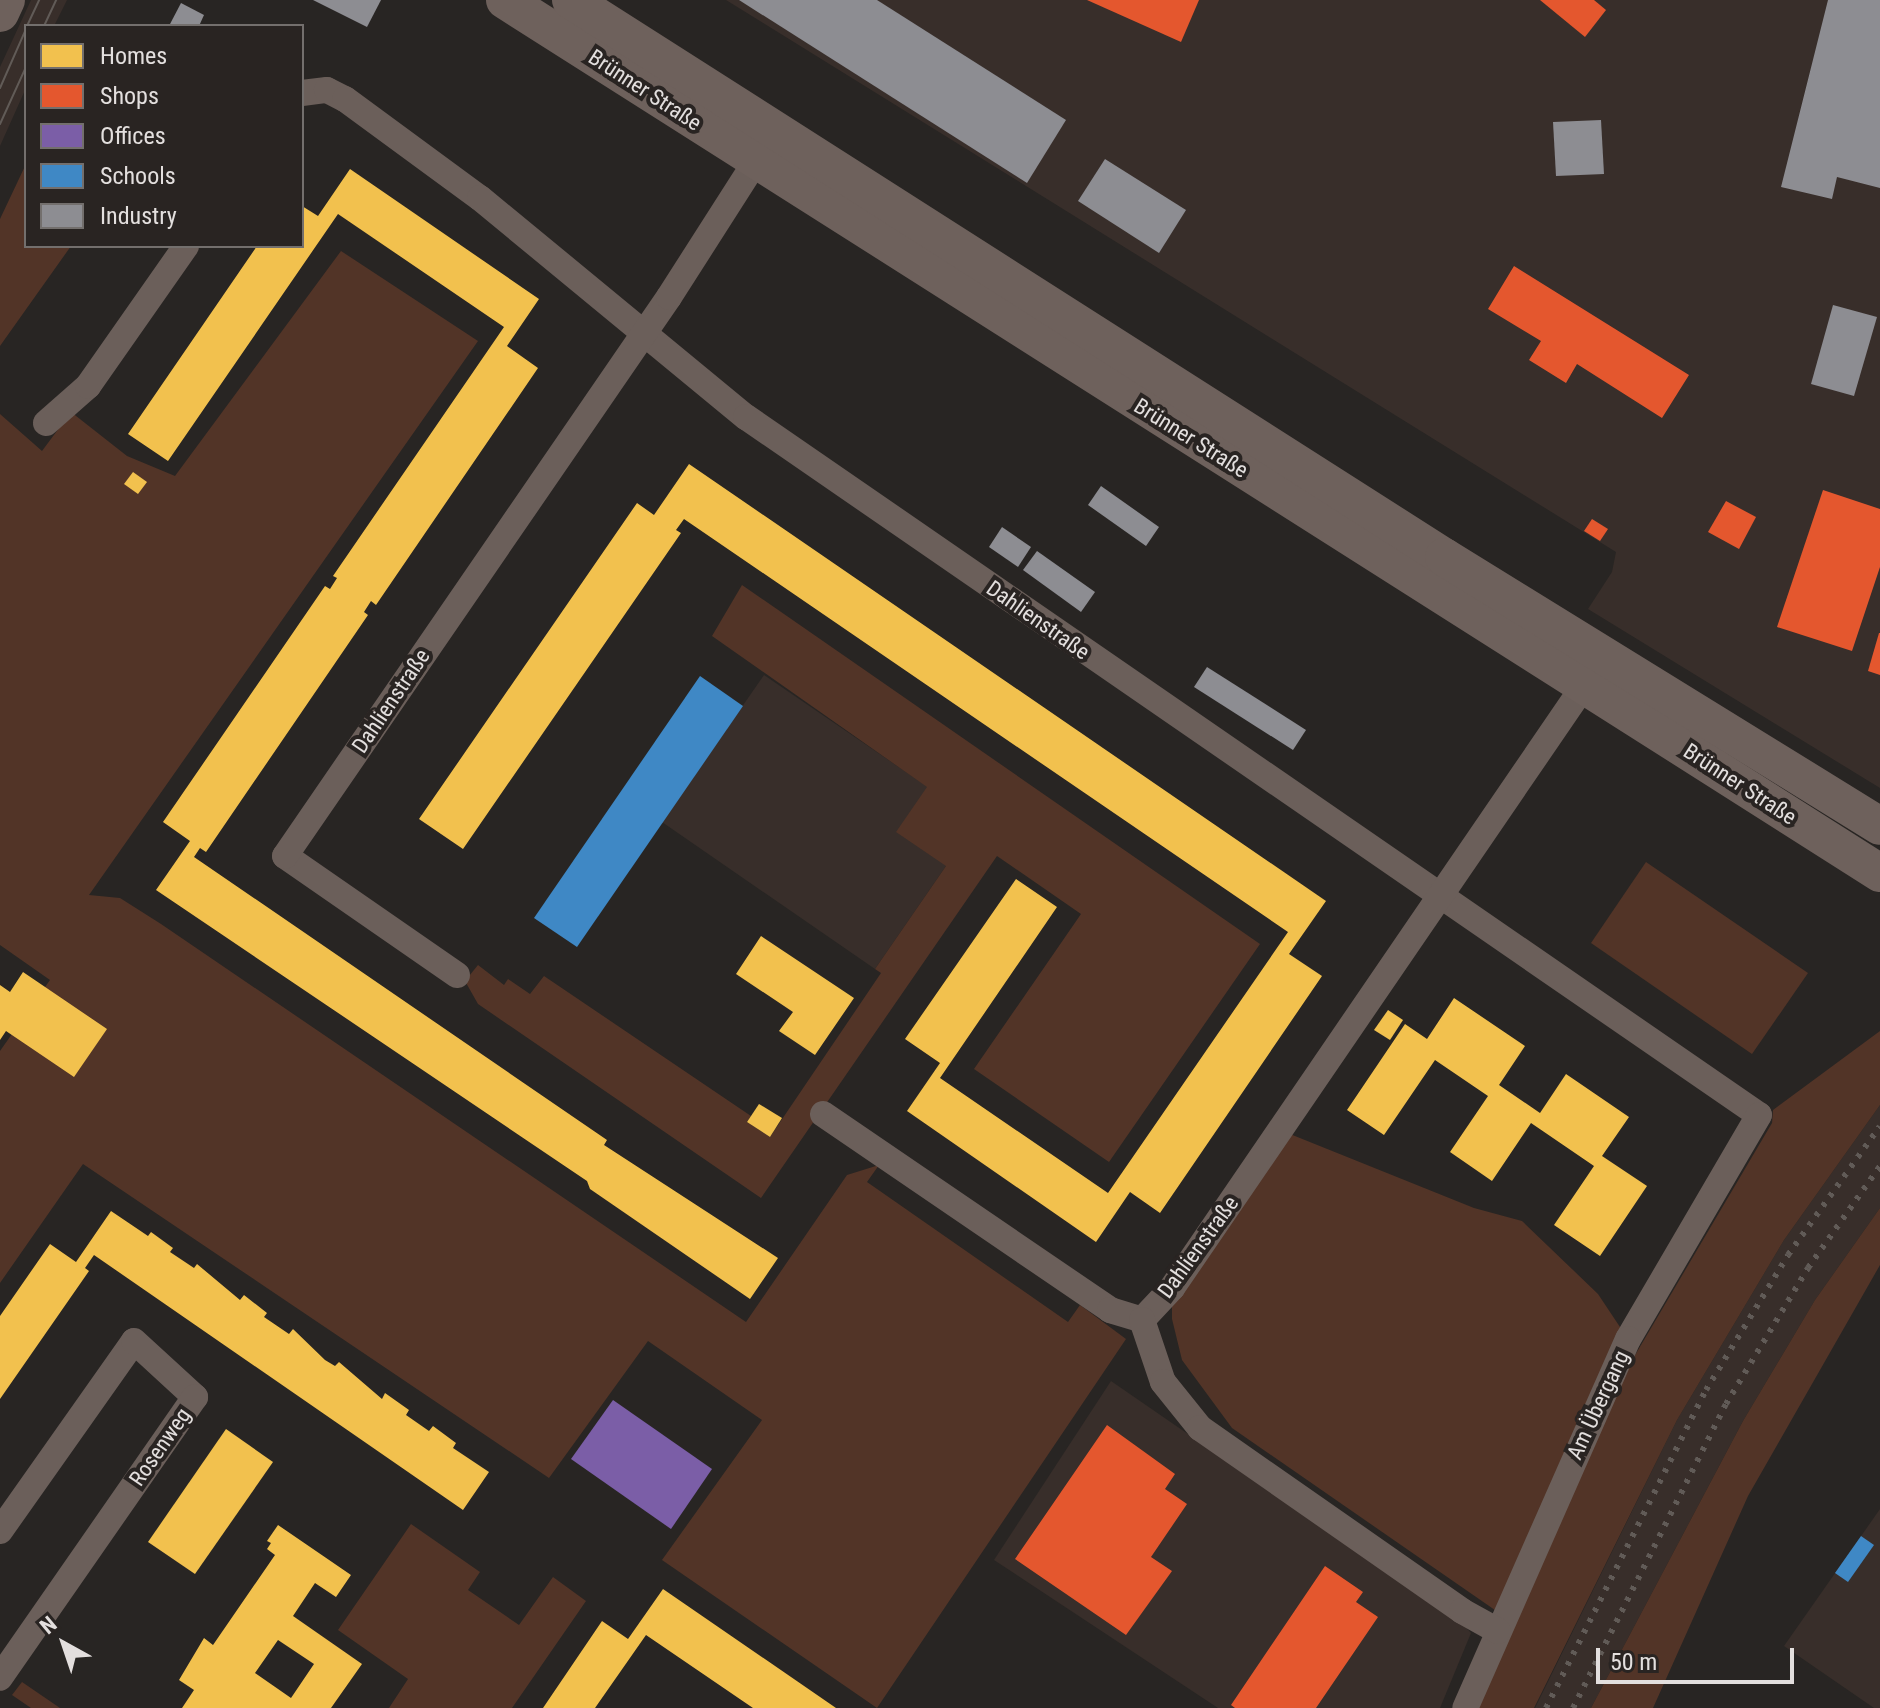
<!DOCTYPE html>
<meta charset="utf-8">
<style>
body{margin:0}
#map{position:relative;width:1880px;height:1708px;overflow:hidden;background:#282523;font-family:"Roboto Condensed",sans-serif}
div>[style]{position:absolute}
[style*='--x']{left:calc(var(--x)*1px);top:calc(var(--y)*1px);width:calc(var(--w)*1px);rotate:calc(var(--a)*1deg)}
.built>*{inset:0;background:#382e2a}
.green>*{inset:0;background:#523427}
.homes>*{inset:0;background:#f2c14e}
.shops>*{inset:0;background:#e4572e}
.offices>*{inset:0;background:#7b5ea7}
.schools>*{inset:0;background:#3f88c5}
.industry>*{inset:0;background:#8d8d92}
.minor>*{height:26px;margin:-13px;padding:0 13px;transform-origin:13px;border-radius:13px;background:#6b5f5a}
.secondary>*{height:38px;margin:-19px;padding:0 19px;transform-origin:19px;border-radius:19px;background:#6e615c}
.tram>*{height:2px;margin:-1px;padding:0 1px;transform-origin:1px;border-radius:1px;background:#615b57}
.rail>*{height:6px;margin-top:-3px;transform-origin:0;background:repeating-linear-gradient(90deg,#615b57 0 4px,transparent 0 12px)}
span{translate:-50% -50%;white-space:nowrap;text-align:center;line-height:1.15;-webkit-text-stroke:8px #292422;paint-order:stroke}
.street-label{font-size:22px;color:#e3dfde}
.legend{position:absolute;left:24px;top:24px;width:280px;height:224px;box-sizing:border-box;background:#292422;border:2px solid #736f6d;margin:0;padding:10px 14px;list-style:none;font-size:24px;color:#e3dfde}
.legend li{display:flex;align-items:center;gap:16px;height:40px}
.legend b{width:40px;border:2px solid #736f6d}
.north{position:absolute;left:24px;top:1604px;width:80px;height:80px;-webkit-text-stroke:6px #292422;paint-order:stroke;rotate:320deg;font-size:22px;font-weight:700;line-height:32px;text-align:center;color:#e3dfde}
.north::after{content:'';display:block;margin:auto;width:28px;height:36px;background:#e3dfde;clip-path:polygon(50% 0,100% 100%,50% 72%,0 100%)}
.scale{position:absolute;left:1596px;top:1648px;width:198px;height:36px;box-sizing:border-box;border:4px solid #e3dfde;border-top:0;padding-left:10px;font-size:24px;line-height:28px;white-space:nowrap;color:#e3dfde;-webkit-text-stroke:6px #292422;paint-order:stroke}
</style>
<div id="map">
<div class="built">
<div style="clip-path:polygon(31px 0,67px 0,54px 26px,26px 26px,26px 88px,0 146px,0 67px)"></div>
<div style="clip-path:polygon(726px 0,1880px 0,1880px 788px,1588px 609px,1612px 572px,1616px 552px)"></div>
<div style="clip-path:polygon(764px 675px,928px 787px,946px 866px,875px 969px,662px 822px)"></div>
<div style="clip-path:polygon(1880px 1105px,1880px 1208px,1815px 1300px,1743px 1421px,1591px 1708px,1535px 1708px,1677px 1420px,1784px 1240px)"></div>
<div style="clip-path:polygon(1111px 1381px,1462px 1623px,1471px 1633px,1440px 1708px,1218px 1708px,994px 1560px)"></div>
<div style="clip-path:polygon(1880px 1509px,1880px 1708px,1874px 1708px,1784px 1646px)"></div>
</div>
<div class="green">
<div style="clip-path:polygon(26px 164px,26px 246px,71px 246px,0 346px,0 219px)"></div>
<div style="clip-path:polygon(341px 251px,478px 341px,89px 895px,120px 898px,161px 924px,746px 1322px,847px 1175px,879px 1165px,867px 1182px,1068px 1322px,1080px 1305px,1126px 1339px,877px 1708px,662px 1560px,762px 1420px,648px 1341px,549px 1478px,83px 1164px,0 1283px,0 1051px,50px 980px,0 945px,0 414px,42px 451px,71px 412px,127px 456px,175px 476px)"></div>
<div style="clip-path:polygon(742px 585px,1260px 944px,1109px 1162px,974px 1069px,1081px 914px,997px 856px,761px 1198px,478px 1004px,465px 981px,478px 965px,504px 985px,508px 979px,530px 994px,544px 976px,751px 1116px,747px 1122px,770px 1137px,881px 973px,875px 969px,946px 866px,896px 832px,927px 787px,712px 636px)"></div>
<div style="clip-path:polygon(1646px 862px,1808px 973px,1752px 1054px,1591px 943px)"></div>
<div style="clip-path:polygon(1880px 1031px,1880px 1105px,1784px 1240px,1677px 1420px,1534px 1708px,1478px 1708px,1631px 1362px,1772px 1123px,1773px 1110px)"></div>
<div style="clip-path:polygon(1280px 1130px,1474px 1208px,1522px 1221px,1598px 1294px,1628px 1339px,1505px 1617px,1232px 1428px,1182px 1360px,1172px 1319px,1172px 1288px)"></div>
<div style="clip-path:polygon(1880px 1208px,1880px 1265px,1748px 1496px,1653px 1708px,1591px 1708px,1743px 1421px,1815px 1300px)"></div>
<div style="clip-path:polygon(411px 1524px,480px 1572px,468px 1590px,519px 1625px,553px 1577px,586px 1601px,512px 1708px,389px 1708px,408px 1679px,338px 1630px)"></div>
<div style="clip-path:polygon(22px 1682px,60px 1708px,31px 1708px,12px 1695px)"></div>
</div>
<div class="homes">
<div style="clip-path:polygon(350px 169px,539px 299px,507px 346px,538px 368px,376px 605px,371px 601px,364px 612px,368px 615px,206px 852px,200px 848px,194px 857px,607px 1140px,604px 1145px,778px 1258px,750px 1299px,590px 1189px,587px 1181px,156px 890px,190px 841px,163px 822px,325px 586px,330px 589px,337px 578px,333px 576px,504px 327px,338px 214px,168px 461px,128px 434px,257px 246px,302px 246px,302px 206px,318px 216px)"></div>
<div style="clip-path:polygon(689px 464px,1326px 901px,1289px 954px,1322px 976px,1160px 1213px,1130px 1192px,1096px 1242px,907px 1111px,940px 1063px,905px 1039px,1016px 879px,1057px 907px,940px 1078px,1108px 1193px,1288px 932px,684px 519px,676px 530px,681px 533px,463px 849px,419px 819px,637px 503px,654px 515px)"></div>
<div style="clip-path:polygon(133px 472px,147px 482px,138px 494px,124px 484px)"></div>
<div style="clip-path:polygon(761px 936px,854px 998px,815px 1055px,779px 1031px,793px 1012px,736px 974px)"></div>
<div style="clip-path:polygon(23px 972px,107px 1029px,74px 1077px,6px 1031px,0 1040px,0 985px,10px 992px)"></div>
<div style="clip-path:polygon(1454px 998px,1525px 1046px,1499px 1085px,1540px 1113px,1566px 1074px,1629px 1117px,1602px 1156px,1647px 1186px,1600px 1256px,1554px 1225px,1594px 1166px,1531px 1123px,1492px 1181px,1450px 1152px,1488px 1096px,1435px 1060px,1384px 1135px,1347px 1110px,1405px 1024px,1427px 1039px)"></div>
<div style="clip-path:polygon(1388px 1010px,1403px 1020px,1390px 1040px,1374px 1030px)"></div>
<div style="clip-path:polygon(759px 1104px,782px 1118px,770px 1137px,747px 1122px)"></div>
<div style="clip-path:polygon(111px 1211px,148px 1236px,151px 1232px,173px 1248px,170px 1252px,194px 1268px,197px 1264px,240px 1300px,244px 1295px,267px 1313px,264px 1317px,289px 1334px,293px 1329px,325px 1360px,335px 1366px,339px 1362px,382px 1399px,385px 1393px,409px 1410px,406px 1415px,429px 1431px,433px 1426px,456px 1443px,453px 1448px,489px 1472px,463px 1510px,94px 1255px,85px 1268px,89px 1271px,0 1399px,0 1316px,50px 1244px,76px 1262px)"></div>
<div style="clip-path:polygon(226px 1429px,273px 1462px,195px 1574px,148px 1542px)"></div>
<div style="clip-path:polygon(evenodd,278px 1525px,351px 1575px,336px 1597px,315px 1583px,293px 1616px,362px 1664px,331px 1708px,182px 1708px,194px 1690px,179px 1680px,204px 1638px,213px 1645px,275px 1555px,267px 1549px,271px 1543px,267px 1541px,278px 1525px,278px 1640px,314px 1664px,291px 1698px,255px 1673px,278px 1640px)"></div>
<div style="clip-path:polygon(663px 1589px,836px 1708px,753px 1708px,646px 1635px,595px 1708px,543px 1708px,602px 1621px,628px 1639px)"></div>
</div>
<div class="shops">
<div style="clip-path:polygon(1087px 0,1199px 0,1181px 42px)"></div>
<div style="clip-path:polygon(1540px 0,1594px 0,1606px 10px,1585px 37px)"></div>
<div style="clip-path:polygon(1514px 266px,1689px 375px,1662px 418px,1577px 364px,1566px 383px,1529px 360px,1541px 341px,1488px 309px)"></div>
<div style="clip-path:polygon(1823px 490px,1880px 509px,1880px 567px,1852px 651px,1777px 627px)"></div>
<div style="clip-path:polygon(1726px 501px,1756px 517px,1739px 549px,1708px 532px)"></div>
<div style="clip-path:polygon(1592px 519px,1608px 529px,1600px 541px,1584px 531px)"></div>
<div style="clip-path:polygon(1879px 633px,1880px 633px,1880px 675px,1868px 671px)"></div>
<div style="clip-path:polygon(1107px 1425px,1175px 1474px,1165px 1489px,1187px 1504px,1151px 1557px,1172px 1571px,1126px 1635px,1015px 1559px)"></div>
<div style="clip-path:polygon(1325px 1566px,1363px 1592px,1356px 1602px,1378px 1617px,1316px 1708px,1235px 1708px,1231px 1705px)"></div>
</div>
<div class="offices">
<div style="clip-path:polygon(613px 1400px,712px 1469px,671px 1529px,571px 1459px)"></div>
</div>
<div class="schools">
<div style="clip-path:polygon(700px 676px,743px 706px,577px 947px,534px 918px)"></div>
<div style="clip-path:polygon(1861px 1536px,1874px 1545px,1848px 1582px,1835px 1573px)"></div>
</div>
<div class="industry">
<div style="clip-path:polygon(313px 0,381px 0,367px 27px)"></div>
<div style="clip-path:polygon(739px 0,877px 0,1066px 120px,1027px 183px)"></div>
<div style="clip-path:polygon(1828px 0,1880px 0,1880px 188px,1837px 177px,1832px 199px,1781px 187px)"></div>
<div style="clip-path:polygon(181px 3px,204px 15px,199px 26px,169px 26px)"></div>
<div style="clip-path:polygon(1601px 120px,1604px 174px,1556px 176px,1553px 122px)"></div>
<div style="clip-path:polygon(1105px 159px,1186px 210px,1159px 253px,1078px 201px)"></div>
<div style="clip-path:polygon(1833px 305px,1877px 317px,1854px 396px,1811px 384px)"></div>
<div style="clip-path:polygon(1101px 486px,1159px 527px,1146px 546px,1088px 505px)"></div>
<div style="clip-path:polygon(1002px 527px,1031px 547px,1018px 567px,989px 547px)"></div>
<div style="clip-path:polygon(1037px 551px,1095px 592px,1081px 612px,1023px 570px)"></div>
<div style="clip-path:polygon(1207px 667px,1306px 730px,1293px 750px,1194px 687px)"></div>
</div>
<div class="minor">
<div style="--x:302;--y:93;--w:25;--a:-7"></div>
<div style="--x:327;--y:90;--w:20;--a:27"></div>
<div style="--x:345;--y:99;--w:167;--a:36.3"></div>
<div style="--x:480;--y:198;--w:345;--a:39.5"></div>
<div style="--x:746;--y:417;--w:1230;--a:34.57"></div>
<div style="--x:1759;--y:1115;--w:259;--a:120.3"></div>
<div style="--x:1628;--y:1339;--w:403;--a:113.8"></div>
<div style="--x:46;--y:423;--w:56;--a:-41.4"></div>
<div style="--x:88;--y:386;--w:171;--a:-55"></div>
<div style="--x:457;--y:975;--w:209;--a:-145.3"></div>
<div style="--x:285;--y:856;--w:678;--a:-55.51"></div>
<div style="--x:669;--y:297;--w:178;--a:-57.4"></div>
<div style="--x:823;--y:1114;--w:348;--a:34.3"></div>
<div style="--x:1110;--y:1310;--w:34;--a:17"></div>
<div style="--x:1142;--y:1320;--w:44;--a:-46.8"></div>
<div style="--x:1172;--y:1288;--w:744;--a:-55.63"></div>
<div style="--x:1142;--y:1320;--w:65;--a:71.3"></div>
<div style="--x:1163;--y:1382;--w:59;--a:51.2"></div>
<div style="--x:1200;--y:1428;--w:320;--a:34.9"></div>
<div style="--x:1462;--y:1611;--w:41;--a:29.1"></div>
<div style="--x:0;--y:1531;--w:232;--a:-54.8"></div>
<div style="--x:134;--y:1341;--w:83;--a:42.6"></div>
<div style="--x:195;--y:1397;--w:342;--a:124.8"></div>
</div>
<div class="secondary">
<div style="--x:505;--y:0;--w:1629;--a:32.41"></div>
<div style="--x:571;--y:0;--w:1036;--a:32.54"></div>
<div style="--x:1444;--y:557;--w:512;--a:31.67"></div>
<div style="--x:0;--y:13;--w:14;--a:-65"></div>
</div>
<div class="tram">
<div style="--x:27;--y:26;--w:29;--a:-65"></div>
<div style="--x:44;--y:26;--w:29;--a:-65"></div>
<div style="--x:0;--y:88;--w:64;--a:-66.2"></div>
<div style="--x:0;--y:124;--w:63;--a:-65.5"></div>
</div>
<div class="rail">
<div style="--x:1546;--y:1708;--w:356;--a:-63.3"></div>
<div style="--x:1706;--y:1390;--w:158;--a:-58.7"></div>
<div style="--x:1788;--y:1255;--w:158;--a:-54.5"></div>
<div style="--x:1573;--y:1708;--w:340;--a:-63.3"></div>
<div style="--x:1726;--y:1404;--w:159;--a:-58.9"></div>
<div style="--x:1808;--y:1268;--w:125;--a:-54.8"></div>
</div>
<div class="street-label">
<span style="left:645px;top:90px;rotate:33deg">Brünner Straße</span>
<span style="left:1191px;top:438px;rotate:32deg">Brünner Straße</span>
<span style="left:1038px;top:620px;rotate:35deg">Dahlienstraße</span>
<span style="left:391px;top:701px;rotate:-56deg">Dahlienstraße</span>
<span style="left:1740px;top:784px;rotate:33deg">Brünner Straße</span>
<span style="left:1198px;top:1247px;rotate:-54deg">Dahlienstraße</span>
<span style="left:1598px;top:1405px;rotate:-65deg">Am Übergang</span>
<span style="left:160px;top:1447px;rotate:-55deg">Rosenweg</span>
</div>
<ul class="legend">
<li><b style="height:22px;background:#f2c14e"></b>Homes</li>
<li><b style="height:22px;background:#e4572e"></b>Shops</li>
<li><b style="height:22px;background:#7b5ea7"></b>Offices</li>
<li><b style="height:22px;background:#3f88c5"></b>Schools</li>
<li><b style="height:22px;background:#8d8d92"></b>Industry</li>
</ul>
<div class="north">N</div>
<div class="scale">50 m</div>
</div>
